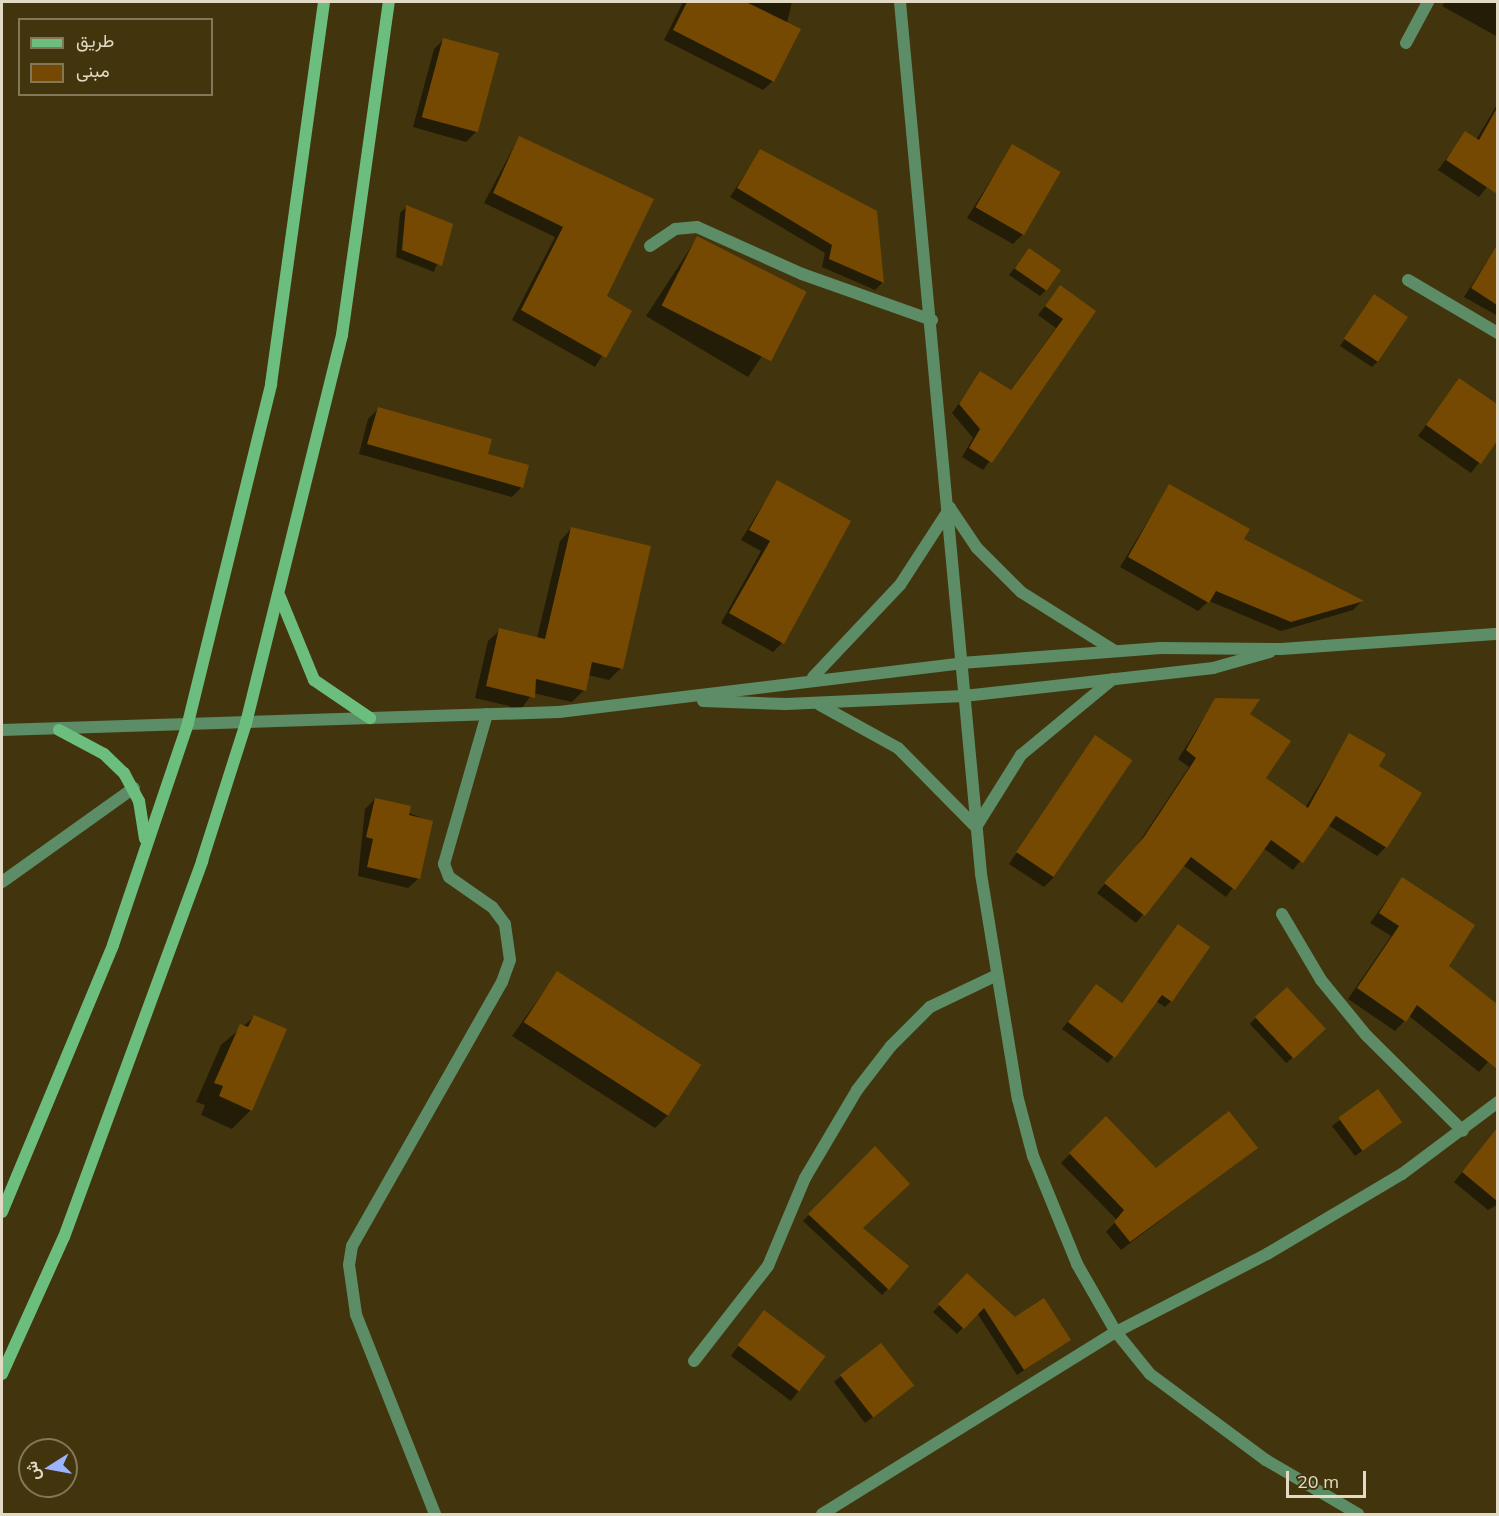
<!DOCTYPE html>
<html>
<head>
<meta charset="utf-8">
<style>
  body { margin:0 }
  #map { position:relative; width:1499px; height:1516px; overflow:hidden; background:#42350d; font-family:Mulish,Vazirmatn,sans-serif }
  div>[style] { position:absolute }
  .shadow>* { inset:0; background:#0007; transform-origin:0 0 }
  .building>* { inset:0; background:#754902; transform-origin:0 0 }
  .minor>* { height:12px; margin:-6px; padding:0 6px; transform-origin:6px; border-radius:6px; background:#5c8d66 }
  .tertiary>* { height:12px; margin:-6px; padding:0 6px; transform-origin:6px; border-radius:6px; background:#5c8d66 }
  .secondary>* { height:12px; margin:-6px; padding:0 6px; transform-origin:6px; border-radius:6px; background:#6cbe7f }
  span { translate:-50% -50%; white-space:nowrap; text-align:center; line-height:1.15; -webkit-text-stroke:4.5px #42350d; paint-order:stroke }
  .frame { position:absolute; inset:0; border:3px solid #e2dac5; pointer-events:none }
  .legend { position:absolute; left:18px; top:18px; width:195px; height:78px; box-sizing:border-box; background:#42350d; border:2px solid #827757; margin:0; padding:8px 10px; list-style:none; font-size:18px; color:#e2dac5 }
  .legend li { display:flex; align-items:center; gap:12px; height:30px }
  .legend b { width:30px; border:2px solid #827757 }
  .north { position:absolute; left:18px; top:1438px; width:60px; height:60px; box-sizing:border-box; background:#42350d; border:2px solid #827757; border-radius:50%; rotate:259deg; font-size:16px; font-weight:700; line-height:24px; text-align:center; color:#e2dac5 }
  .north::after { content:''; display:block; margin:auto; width:21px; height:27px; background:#9cb4fd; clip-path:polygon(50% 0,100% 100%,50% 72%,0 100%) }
  .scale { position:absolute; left:1286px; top:1471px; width:80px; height:27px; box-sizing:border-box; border:3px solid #e2dac5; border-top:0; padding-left:8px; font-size:18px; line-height:21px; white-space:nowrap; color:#e2dac5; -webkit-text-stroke:4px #42350d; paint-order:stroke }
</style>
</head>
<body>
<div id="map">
  <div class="shadow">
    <i style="clip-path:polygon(683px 2px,792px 2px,773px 81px,763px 90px,664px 40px)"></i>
    <i style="clip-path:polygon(1445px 2px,1498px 2px,1498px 37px,1442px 6px)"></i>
    <i style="clip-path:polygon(444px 39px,476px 132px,466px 142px,413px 127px,434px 49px)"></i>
    <i style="clip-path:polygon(1498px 103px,1498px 173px,1479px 197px,1438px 170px,1465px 133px,1476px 140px)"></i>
    <i style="clip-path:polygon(519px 137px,605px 297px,630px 311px,595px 367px,512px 320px,555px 237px,484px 203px)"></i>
    <i style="clip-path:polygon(1012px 146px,1023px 234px,1013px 244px,967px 218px)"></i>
    <i style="clip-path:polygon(760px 151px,875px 212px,882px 283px,875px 290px,822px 267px,825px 253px,730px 197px)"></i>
    <i style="clip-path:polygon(406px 207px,451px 225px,434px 272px,396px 257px,400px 213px)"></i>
    <i style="clip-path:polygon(697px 238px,804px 293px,748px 377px,646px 316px)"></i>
    <i style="clip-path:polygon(1498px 244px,1498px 316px,1464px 297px)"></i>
    <i style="clip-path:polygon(1023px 257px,1046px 290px,1040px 296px,1009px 275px)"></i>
    <i style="clip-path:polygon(1060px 287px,1094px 312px,983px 470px,962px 457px,973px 438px,952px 413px,981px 372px,1010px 391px,1056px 328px,1038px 315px)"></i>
    <i style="clip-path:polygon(1374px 296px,1378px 361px,1372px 367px,1340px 346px)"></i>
    <i style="clip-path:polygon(1459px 380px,1498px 406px,1498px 438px,1471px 473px,1418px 436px)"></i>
    <i style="clip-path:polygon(378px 409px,486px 455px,522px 487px,512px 497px,359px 454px,368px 419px)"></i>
    <i style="clip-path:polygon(777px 482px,782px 643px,773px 652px,721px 623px,761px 551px,741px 540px)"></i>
    <i style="clip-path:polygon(1169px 486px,1242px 540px,1362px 601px,1353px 610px,1281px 631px,1209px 601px,1198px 611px,1120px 567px)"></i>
    <i style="clip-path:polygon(571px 529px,621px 668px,609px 680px,588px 675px,584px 690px,572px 702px,533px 693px,521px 709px,475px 698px,488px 641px,500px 630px,537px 638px,560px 541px)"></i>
    <i style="clip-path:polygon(1216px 699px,1248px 714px,1264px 778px,1305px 808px,1350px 735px,1377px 766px,1386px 847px,1377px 856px,1328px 825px,1293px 870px,1263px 848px,1226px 897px,1183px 865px,1136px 923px,1097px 893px,1136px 847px,1189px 767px,1178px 759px)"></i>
    <i style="clip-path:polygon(1095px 737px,1054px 877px,1044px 887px,1009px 864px)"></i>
    <i style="clip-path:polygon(375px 799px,431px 822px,418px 879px,408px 888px,358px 876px,365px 809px)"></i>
    <i style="clip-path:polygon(1402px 879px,1447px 966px,1498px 1006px,1498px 1051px,1479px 1072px,1409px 1016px,1395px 1031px,1348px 999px,1391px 936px,1370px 923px)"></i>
    <i style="clip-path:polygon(1178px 926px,1171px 1001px,1165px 1007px,1156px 1001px,1108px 1063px,1062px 1029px,1096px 986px,1121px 1004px)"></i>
    <i style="clip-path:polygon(557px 973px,668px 1115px,655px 1128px,512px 1036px)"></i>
    <i style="left:1287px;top:989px;width:54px;height:51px;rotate:47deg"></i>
    <i style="clip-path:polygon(254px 1017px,251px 1110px,232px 1129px,201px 1115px,205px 1105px,196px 1102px,221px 1045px)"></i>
    <i style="clip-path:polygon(1378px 1091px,1394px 1128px,1355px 1156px,1332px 1126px)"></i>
    <i style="clip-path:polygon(1106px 1118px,1156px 1170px,1256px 1148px,1121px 1250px,1106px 1232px,1117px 1220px,1061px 1163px)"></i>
    <i style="clip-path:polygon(1495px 1133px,1498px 1204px,1488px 1210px,1454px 1182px)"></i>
    <i style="clip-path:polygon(875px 1148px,861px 1229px,888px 1289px,882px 1295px,803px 1221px)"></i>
    <i style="clip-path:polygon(967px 1275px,1015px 1318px,1069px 1340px,1017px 1375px,977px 1313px,957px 1334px,933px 1312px)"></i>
    <i style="left:764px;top:1312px;width:75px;height:55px;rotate:37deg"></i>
    <i style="clip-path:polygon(841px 1376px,905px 1392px,865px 1423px,834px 1382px)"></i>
  </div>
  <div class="building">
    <i style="clip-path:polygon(687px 2px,746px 2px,801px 29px,774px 82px,673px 30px)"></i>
    <i style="left:443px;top:38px;width:58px;height:82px;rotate:15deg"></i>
    <i style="clip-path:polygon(1497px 108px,1497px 194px,1446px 160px,1465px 131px,1479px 140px)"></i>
    <i style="clip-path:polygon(519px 136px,654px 199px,607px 296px,632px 311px,606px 358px,521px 310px,563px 227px,493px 193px)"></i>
    <i style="left:1012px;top:144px;width:56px;height:73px;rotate:30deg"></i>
    <i style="clip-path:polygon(760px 149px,877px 211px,884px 283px,829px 259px,832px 245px,737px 188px)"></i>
    <i style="clip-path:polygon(406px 205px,453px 224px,442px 266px,402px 250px)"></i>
    <i style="left:697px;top:236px;width:123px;height:78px;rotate:27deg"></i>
    <i style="clip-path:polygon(1497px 245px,1497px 305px,1471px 288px)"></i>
    <i style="left:1029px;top:248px;width:39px;height:25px;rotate:35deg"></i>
    <i style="clip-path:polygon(1060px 285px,1096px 311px,992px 463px,969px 448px,980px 429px,959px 404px,980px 371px,1011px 390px,1063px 319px,1045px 306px)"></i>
    <i style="left:1374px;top:294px;width:41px;height:54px;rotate:34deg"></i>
    <i style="clip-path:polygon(1459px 378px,1497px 404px,1497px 441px,1481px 464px,1426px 425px)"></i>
    <i style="clip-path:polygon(378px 407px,492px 439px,488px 454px,529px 465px,523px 488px,367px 444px)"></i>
    <i style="clip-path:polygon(777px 480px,851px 521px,784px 644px,729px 613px,770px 541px,749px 530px)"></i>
    <i style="clip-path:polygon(1169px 484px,1250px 529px,1244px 539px,1364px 601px,1291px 622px,1216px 591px,1209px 603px,1128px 557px)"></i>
    <i style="clip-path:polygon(571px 527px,651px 546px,623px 669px,592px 662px,586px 691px,536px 679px,535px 698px,486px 686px,499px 628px,545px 639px)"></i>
    <i style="clip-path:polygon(1215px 698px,1260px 699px,1250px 714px,1291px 741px,1266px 778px,1308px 808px,1349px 733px,1386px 754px,1379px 766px,1422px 793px,1387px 848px,1336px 816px,1303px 863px,1271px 840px,1235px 890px,1191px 857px,1145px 916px,1104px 883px,1144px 837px,1196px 758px,1186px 750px)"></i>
    <i style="left:1095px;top:735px;width:45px;height:141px;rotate:34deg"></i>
    <i style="clip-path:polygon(375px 798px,411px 806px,409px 815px,433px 821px,420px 879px,367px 867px,373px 839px,366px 837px)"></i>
    <i style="clip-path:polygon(1402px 877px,1475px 925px,1449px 966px,1497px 1004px,1497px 1069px,1417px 1005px,1406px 1022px,1357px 988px,1399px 926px,1379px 913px)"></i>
    <i style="clip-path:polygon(1178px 924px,1210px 947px,1172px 1002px,1162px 995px,1115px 1058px,1068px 1022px,1096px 984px,1122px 1003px)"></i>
    <i style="left:557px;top:971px;width:172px;height:61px;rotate:33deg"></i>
    <i style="left:1287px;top:987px;width:57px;height:44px;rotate:47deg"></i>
    <i style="clip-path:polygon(254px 1015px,287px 1029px,252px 1111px,219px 1096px,223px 1086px,214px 1083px,240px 1024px,248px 1027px)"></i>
    <i style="left:1378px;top:1089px;width:41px;height:49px;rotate:54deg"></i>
    <i style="clip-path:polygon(1229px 1111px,1258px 1148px,1130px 1242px,1114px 1222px,1124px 1210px,1069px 1153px,1106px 1116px,1156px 1168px)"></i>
    <i style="clip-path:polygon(1497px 1128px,1497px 1201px,1462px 1172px)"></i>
    <i style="clip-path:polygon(875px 1146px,910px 1184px,863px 1228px,909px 1266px,889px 1290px,808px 1214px)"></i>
    <i style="clip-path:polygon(967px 1273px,1015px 1317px,1044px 1298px,1071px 1340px,1024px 1370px,984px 1308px,964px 1329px,938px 1304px)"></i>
    <i style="left:764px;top:1310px;width:77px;height:44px;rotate:37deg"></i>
    <i style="left:881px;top:1343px;width:54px;height:52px;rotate:52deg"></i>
  </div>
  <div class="minor">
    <i style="left:900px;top:2px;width:876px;rotate:84.69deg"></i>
    <i style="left:981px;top:874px;width:228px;rotate:80.7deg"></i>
    <i style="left:1018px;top:1099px;width:59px;rotate:75.3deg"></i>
    <i style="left:1033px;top:1156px;width:117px;rotate:67.8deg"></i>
    <i style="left:1077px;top:1264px;width:78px;rotate:60.2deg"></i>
    <i style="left:1116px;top:1332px;width:54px;rotate:51deg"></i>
    <i style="left:1150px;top:1374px;width:144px;rotate:36.6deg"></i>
    <i style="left:1266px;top:1460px;width:107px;rotate:30.4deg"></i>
    <i style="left:1406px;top:43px;width:47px;rotate:-61.8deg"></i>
    <i style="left:650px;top:246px;width:30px;rotate:-34deg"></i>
    <i style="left:675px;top:229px;width:22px;rotate:-5deg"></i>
    <i style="left:697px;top:227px;width:115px;rotate:24.1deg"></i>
    <i style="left:802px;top:274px;width:138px;rotate:19.5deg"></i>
    <i style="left:1408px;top:280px;width:104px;rotate:30.5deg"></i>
    <i style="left:2px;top:882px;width:162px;rotate:-35.5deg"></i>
    <i style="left:1282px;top:914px;width:77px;rotate:59.4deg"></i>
    <i style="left:1321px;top:980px;width:71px;rotate:50.7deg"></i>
    <i style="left:1366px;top:1035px;width:136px;rotate:44.7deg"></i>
    <i style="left:694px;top:1361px;width:120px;rotate:-52.1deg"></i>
    <i style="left:768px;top:1266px;width:95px;rotate:-67.2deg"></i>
    <i style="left:805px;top:1178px;width:102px;rotate:-59.4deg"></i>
    <i style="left:857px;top:1090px;width:56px;rotate:-52.3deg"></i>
    <i style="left:891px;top:1046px;width:55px;rotate:-45deg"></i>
    <i style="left:930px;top:1007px;width:74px;rotate:-25.5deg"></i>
    <i style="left:435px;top:1514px;width:215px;rotate:-111.6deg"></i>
    <i style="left:356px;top:1314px;width:49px;rotate:-98.1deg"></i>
    <i style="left:349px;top:1265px;width:19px;rotate:-81deg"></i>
    <i style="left:352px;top:1246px;width:304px;rotate:-60.4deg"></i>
    <i style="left:502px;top:982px;width:23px;rotate:-70deg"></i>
    <i style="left:510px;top:960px;width:36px;rotate:-98deg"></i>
    <i style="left:505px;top:924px;width:21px;rotate:-127deg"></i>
    <i style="left:492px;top:907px;width:52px;rotate:-145.1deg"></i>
    <i style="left:449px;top:877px;width:14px;rotate:-111deg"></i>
    <i style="left:444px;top:864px;width:156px;rotate:-74deg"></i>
    <i style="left:822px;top:1514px;width:346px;rotate:-31.8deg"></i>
    <i style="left:1116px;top:1332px;width:170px;rotate:-27.3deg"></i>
    <i style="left:1267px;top:1254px;width:157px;rotate:-30.7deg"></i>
    <i style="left:1402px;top:1174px;width:120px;rotate:-36.9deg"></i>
  </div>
  <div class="tertiary">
    <i style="left:813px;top:677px;width:127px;rotate:-46.6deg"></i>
    <i style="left:900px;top:585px;width:92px;rotate:-57deg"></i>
    <i style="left:950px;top:508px;width:48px;rotate:56deg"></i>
    <i style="left:977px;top:548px;width:62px;rotate:45deg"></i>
    <i style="left:1021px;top:592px;width:111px;rotate:32.1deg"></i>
    <i style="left:703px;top:701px;width:83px;rotate:2.1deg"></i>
    <i style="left:786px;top:704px;width:178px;rotate:-2.6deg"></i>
    <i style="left:964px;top:696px;width:251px;rotate:-6.4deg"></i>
    <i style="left:1213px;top:668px;width:59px;rotate:-15.7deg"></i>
    <i style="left:820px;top:705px;width:89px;rotate:28.9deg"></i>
    <i style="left:898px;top:748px;width:111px;rotate:45.4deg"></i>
    <i style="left:976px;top:827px;width:85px;rotate:-58deg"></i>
    <i style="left:1021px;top:755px;width:119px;rotate:-39.6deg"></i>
    <i style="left:2px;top:730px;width:557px;rotate:-1.85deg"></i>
    <i style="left:559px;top:712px;width:405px;rotate:-6.9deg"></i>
    <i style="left:961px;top:663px;width:200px;rotate:-4.3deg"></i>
    <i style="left:1160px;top:648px;width:121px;rotate:0.5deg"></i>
    <i style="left:1281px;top:649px;width:218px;rotate:-4deg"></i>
  </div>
  <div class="secondary">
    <i style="left:280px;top:597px;width:90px;rotate:67.7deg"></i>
    <i style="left:314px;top:680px;width:68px;rotate:34.2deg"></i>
    <i style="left:59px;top:730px;width:51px;rotate:28.1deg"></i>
    <i style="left:104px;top:754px;width:28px;rotate:44deg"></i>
    <i style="left:124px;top:773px;width:32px;rotate:62deg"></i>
    <i style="left:139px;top:801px;width:38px;rotate:81deg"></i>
    <i style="left:2px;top:1212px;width:289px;rotate:-67.4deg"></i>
    <i style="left:113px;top:945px;width:234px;rotate:-71.3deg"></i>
    <i style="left:188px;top:723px;width:349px;rotate:-76.2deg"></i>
    <i style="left:271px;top:384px;width:386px;rotate:-82.1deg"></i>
    <i style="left:2px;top:1374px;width:150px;rotate:-65.7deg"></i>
    <i style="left:64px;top:1237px;width:401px;rotate:-69.8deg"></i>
    <i style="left:202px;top:861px;width:145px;rotate:-72.3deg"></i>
    <i style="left:246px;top:723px;width:400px;rotate:-76.1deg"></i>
    <i style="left:342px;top:335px;width:336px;rotate:-82deg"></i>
  </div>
  <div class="frame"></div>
  <ul class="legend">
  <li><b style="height:8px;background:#6cbe7f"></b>طريق</li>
  <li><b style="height:16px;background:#754902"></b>مبنى</li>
  </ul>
  <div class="north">ش</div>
  <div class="scale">20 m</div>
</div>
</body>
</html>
